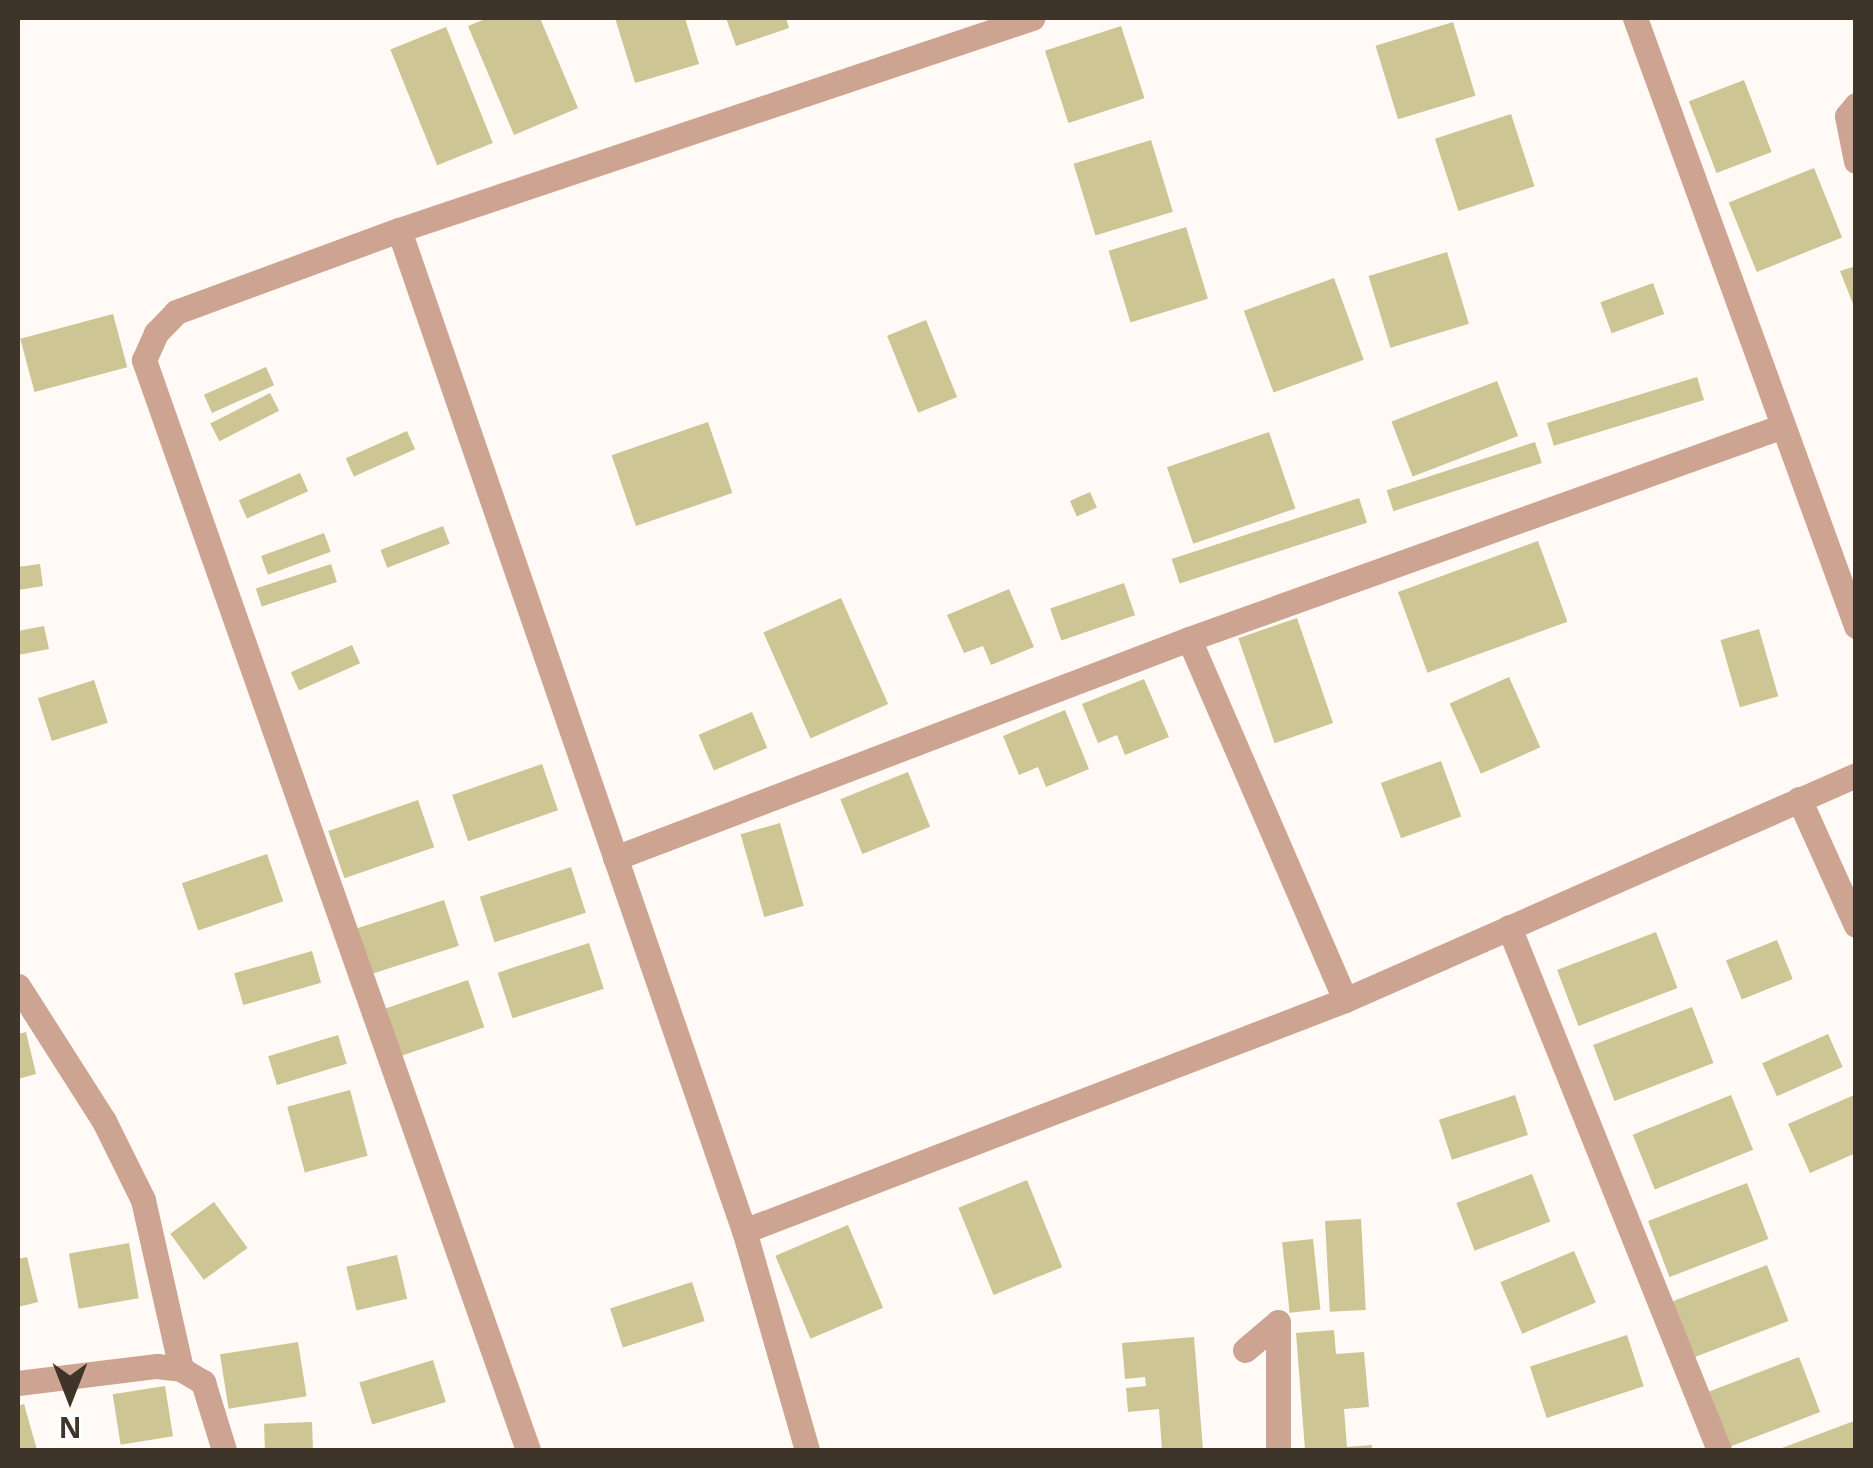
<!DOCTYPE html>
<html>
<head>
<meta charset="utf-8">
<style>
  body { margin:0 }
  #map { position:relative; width:1873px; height:1468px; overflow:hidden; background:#fffaf5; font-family:"Noto Sans",sans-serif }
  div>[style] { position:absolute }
  .building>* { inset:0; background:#cec594; transform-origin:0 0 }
  .minor>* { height:25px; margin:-12.5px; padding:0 12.5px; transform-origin:12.5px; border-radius:12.5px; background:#cda391 }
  span { translate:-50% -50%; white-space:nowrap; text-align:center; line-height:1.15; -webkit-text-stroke:8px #fff; paint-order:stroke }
  .frame { position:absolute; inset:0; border:20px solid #3e3429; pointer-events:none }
  .north { position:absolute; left:20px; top:1348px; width:100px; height:100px; -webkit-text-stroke:8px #fff; paint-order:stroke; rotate:180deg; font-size:28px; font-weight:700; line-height:40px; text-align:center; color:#3e3429 }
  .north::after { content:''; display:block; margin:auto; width:35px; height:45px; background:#3e3429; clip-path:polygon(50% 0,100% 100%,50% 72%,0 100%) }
</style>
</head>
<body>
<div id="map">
  <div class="building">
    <i style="clip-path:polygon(488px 18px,540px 18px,578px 108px,514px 135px,468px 26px)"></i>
    <i style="clip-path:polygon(615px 18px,685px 18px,699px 64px,635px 83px)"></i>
    <i style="clip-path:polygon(726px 18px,786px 18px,789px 28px,736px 46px)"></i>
    <i style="left:1453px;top:22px;width:77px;height:81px;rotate:73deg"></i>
    <i style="left:1121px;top:26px;width:76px;height:80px;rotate:72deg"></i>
    <i style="left:446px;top:27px;width:125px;height:60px;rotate:68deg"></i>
    <i style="left:1744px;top:80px;width:77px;height:59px;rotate:69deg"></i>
    <i style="left:1511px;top:114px;width:76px;height:80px;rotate:72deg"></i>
    <i style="left:1151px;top:140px;width:75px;height:81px;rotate:73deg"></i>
    <i style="left:1814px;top:168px;width:75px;height:92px;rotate:68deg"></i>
    <i style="left:1186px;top:227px;width:75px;height:81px;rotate:73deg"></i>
    <i style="left:1447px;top:252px;width:75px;height:82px;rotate:73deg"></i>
    <i style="clip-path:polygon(1856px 266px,1856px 309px,1855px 309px,1840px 271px)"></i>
    <i style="left:1334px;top:278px;width:87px;height:96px;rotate:70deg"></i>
    <i style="left:1653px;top:283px;width:33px;height:56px;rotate:70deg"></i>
    <i style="left:113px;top:314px;width:55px;height:96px;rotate:75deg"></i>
    <i style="left:926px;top:320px;width:83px;height:42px;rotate:68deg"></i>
    <i style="left:266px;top:367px;width:20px;height:68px;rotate:66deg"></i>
    <i style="left:1697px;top:377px;width:24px;height:157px;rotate:73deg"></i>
    <i style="left:1497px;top:381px;width:59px;height:113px;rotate:69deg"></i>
    <i style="left:270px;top:393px;width:20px;height:67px;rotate:63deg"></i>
    <i style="left:708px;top:422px;width:75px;height:102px;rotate:71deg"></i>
    <i style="left:407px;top:431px;width:20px;height:67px;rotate:66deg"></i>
    <i style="left:1269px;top:432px;width:81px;height:108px;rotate:71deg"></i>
    <i style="left:1535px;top:442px;width:22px;height:156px;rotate:72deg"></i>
    <i style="left:300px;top:473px;width:20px;height:67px;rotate:66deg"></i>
    <i style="left:1090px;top:492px;width:17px;height:22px;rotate:66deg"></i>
    <i style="left:1359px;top:498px;width:26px;height:197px;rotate:72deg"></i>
    <i style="left:443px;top:526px;width:19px;height:67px;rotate:69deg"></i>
    <i style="left:324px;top:533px;width:20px;height:67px;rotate:70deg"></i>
    <i style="left:1538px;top:541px;width:86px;height:149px;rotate:70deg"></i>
    <i style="clip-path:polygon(40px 564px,43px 586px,18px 590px,18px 567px)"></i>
    <i style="left:331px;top:564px;width:19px;height:79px;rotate:72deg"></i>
    <i style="left:1124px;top:583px;width:34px;height:78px;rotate:71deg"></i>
    <i style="clip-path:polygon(1009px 589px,1034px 647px,991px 665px,983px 646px,964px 653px,947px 615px)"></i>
    <i style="left:841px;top:598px;width:116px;height:85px;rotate:66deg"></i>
    <i style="left:1297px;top:618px;width:111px;height:62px;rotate:71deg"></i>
    <i style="clip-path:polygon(44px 626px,49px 649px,18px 655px,18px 631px)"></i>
    <i style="left:1759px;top:629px;width:70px;height:40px;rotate:74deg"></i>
    <i style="left:352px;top:645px;width:20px;height:67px;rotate:66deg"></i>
    <i style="left:1509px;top:677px;width:77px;height:65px;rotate:66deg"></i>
    <i style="clip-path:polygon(1144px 679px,1169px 737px,1125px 755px,1117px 735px,1098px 743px,1082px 704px)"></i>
    <i style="left:94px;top:680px;width:45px;height:59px;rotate:72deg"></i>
    <i style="clip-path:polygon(1065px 710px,1089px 769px,1046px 787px,1038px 767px,1019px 775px,1003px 736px)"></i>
    <i style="left:752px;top:712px;width:39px;height:58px;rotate:67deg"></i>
    <i style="left:1441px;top:761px;width:59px;height:64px;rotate:70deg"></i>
    <i style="left:542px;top:764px;width:49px;height:95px;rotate:71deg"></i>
    <i style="left:908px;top:772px;width:59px;height:73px;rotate:68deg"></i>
    <i style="left:418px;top:800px;width:50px;height:95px;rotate:71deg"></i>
    <i style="left:780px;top:823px;width:86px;height:41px;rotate:74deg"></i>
    <i style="left:267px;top:854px;width:50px;height:90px;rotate:71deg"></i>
    <i style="left:571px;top:867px;width:48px;height:96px;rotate:72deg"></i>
    <i style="left:444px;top:900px;width:48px;height:96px;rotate:72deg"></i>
    <i style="left:1656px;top:932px;width:60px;height:106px;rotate:69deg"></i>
    <i style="left:1777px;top:940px;width:42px;height:55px;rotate:68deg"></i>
    <i style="left:589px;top:943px;width:48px;height:96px;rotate:72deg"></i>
    <i style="left:312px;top:951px;width:33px;height:81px;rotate:74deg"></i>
    <i style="left:468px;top:980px;width:50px;height:95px;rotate:71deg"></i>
    <i style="left:1692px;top:1007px;width:60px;height:106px;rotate:69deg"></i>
    <i style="clip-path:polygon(26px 1032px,36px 1074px,18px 1079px,18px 1034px)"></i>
    <i style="left:1828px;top:1034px;width:36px;height:72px;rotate:66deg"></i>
    <i style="left:338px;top:1035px;width:30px;height:73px;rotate:73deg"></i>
    <i style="left:350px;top:1090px;width:68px;height:65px;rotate:75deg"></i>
    <i style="left:1515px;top:1095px;width:42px;height:80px;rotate:72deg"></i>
    <i style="left:1731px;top:1095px;width:59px;height:106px;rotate:68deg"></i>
    <i style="clip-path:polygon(1854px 1095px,1856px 1153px,1810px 1173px,1788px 1124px)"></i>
    <i style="left:1532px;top:1174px;width:51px;height:81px;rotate:69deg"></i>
    <i style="left:1027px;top:1180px;width:94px;height:74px;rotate:68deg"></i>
    <i style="left:1747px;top:1183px;width:60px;height:106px;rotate:69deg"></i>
    <i style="left:214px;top:1202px;width:57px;height:54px;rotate:54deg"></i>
    <i style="left:1361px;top:1219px;width:91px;height:36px;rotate:87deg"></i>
    <i style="left:848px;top:1225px;width:90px;height:79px;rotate:67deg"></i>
    <i style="left:1313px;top:1239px;width:71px;height:31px;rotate:84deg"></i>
    <i style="left:129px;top:1243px;width:56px;height:61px;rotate:80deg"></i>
    <i style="left:1574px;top:1251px;width:56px;height:80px;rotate:67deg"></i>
    <i style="left:397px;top:1255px;width:45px;height:52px;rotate:77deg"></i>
    <i style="clip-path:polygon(27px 1257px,38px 1302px,18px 1307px,18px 1259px)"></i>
    <i style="left:1767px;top:1265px;width:60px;height:105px;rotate:69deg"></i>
    <i style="left:692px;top:1282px;width:41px;height:86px;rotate:72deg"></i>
    <i style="clip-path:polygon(1334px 1330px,1336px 1354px,1364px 1352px,1369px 1407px,1344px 1409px,1347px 1447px,1372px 1445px,1372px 1450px,1305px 1450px,1296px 1333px)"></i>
    <i style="left:1627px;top:1335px;width:54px;height:102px;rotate:72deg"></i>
    <i style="clip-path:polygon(1194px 1337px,1203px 1450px,1162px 1450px,1159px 1409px,1128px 1412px,1126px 1388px,1146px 1386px,1145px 1377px,1125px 1379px,1122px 1343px)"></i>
    <i style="left:298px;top:1342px;width:55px;height:79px;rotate:81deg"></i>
    <i style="left:1799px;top:1357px;width:59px;height:106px;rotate:69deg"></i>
    <i style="left:433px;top:1360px;width:44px;height:77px;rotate:73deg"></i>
    <i style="left:165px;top:1386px;width:51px;height:53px;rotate:81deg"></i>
    <i style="clip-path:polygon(24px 1404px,37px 1450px,18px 1450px,18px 1406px)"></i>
    <i style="clip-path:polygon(1854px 1421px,1856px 1450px,1777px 1450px)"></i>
    <i style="left:312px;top:1422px;width:28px;height:48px;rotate:88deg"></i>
  </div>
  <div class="minor">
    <i style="left:1635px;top:18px;width:647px;rotate:70.02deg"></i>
    <i style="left:1856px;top:105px;width:14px;rotate:129deg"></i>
    <i style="left:1847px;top:116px;width:46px;rotate:78.7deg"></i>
    <i style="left:399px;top:230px;width:1059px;rotate:70.98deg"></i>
    <i style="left:1189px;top:639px;width:393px;rotate:66.6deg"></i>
    <i style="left:1799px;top:799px;width:138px;rotate:65.7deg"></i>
    <i style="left:615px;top:858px;width:614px;rotate:-20.88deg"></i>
    <i style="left:1189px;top:639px;width:631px;rotate:-19.73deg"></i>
    <i style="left:1509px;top:927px;width:564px;rotate:68.12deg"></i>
    <i style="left:18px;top:986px;width:160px;rotate:57.5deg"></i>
    <i style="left:104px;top:1121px;width:88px;rotate:63.7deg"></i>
    <i style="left:143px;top:1200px;width:173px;rotate:77.3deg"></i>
    <i style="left:1245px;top:1350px;width:43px;rotate:-40.3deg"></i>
    <i style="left:1278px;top:1322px;width:128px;rotate:90deg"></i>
    <i style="left:18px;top:1383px;width:140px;rotate:-7deg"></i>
    <i style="left:157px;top:1366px;width:24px;rotate:7deg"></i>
    <i style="left:181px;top:1369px;width:26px;rotate:31deg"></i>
    <i style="left:203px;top:1382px;width:71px;rotate:72.8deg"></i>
    <i style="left:528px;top:1450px;width:1156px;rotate:-109.41deg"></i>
    <i style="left:144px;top:360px;width:30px;rotate:-66deg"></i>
    <i style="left:156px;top:333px;width:29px;rotate:-46deg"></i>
    <i style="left:176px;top:312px;width:238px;rotate:-20.2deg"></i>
    <i style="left:399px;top:230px;width:668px;rotate:-18.52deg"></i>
    <i style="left:807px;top:1450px;width:228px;rotate:-106deg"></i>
    <i style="left:744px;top:1231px;width:644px;rotate:-21.02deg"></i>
    <i style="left:1345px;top:1000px;width:558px;rotate:-23.76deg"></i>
  </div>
  <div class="frame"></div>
  <div class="north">N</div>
</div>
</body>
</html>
